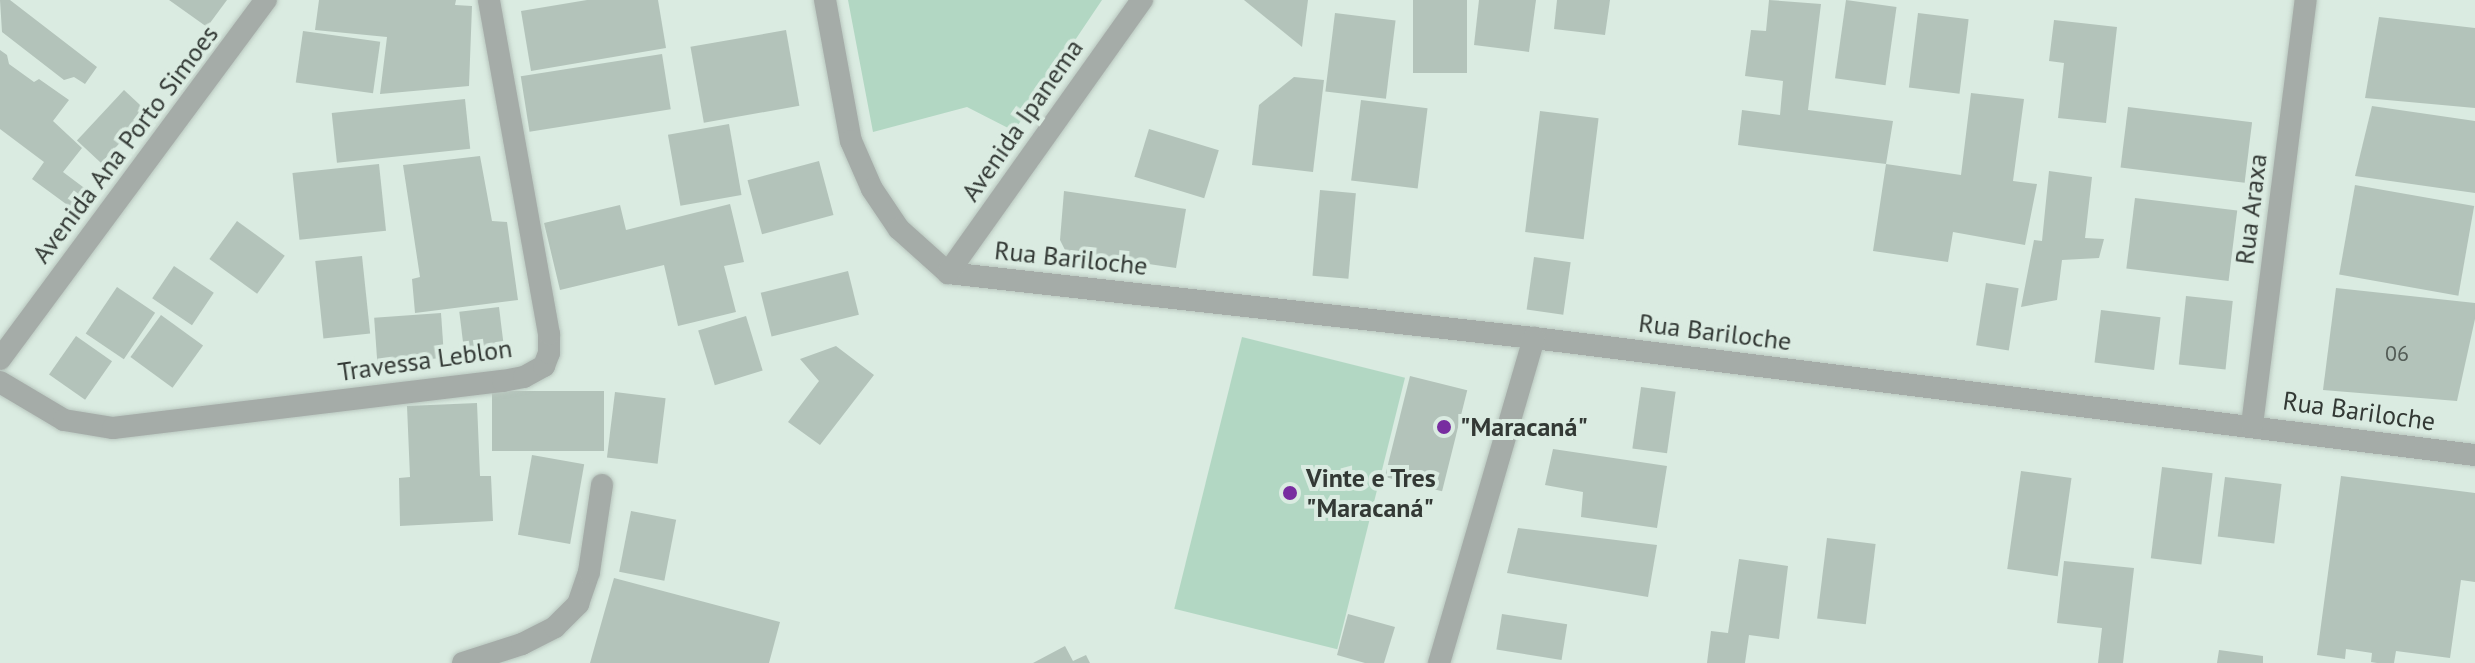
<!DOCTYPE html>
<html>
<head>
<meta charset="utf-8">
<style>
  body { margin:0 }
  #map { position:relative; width:2475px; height:663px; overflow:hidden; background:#daebe1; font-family:"PT Sans",sans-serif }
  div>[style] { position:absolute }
  .green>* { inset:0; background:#b2d7c3; transform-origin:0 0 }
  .building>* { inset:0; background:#b3c3ba; transform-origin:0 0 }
  .roads { filter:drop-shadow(0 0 2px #b9c7bf) drop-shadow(0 0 2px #b9c7bf) }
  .minor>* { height:22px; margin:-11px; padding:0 11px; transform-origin:11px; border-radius:11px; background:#a5aca8 }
  .dots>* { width:22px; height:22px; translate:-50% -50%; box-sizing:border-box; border:4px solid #daebe1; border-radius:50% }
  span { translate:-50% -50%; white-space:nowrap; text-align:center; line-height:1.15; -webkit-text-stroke:8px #daebe1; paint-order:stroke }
  .number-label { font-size:22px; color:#535c56 }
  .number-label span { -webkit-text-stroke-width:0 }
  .street-label { font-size:26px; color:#333935 }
  .poi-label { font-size:26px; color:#333935; font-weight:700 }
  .left { translate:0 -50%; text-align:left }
</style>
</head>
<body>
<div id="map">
  <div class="green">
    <i style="clip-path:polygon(848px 0,1102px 0,1014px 131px,967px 107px,873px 132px)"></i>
    <i style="left:1242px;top:337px;width:168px;height:280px;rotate:14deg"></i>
  </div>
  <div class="building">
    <i style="clip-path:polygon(0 0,10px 0,97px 67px,85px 84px,74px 77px,64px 80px,2px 32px)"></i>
    <i style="clip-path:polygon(169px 0,227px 0,207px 27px)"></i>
    <i style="clip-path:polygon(319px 0,456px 0,455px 5px,472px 6px,469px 86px,380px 94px,387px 37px,315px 30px)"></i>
    <i style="clip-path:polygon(587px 0,658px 0,666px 48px,531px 71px,521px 11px)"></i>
    <i style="clip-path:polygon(1244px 0,1308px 0,1302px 47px)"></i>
    <i style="left:1413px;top:0;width:54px;height:73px"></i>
    <i style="clip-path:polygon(1479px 0,1536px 0,1529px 52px,1474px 45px)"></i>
    <i style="clip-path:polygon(1557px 0,1610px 0,1605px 35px,1554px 29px)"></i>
    <i style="clip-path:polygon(1769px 0,1821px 4px,1808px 110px,1893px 121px,1886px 164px,1961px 175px,1971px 93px,2024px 99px,2013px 181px,2037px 184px,2025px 245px,1953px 232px,1948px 262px,1873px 251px,1886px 164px,1738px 145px,1742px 110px,1780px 115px,1783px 81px,1745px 76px,1751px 30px,1766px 31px)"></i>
    <i style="left:1846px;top:0;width:51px;height:79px;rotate:8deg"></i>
    <i style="left:1335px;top:13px;width:61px;height:79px;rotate:7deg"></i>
    <i style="left:1918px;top:13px;width:51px;height:75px;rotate:7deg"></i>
    <i style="clip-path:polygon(2379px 17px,2475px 28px,2475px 108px,2365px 98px)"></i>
    <i style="clip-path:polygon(2054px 20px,2117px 27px,2106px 123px,2058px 118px,2064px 63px,2049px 61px)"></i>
    <i style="left:786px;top:30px;width:77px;height:97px;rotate:80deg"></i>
    <i style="left:303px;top:31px;width:78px;height:52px;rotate:8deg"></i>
    <i style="clip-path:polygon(0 50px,7px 55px,9px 64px,34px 82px,39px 79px,69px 100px,53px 121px,82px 148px,63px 172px,95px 196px,81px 215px,32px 179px,44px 162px,0 129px)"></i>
    <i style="left:662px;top:54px;width:56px;height:143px;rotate:81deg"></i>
    <i style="clip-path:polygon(1294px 77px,1324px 80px,1313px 172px,1252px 165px,1259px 105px)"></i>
    <i style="left:124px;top:90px;width:33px;height:69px;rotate:43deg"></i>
    <i style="left:465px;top:99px;width:50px;height:134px;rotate:84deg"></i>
    <i style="left:1361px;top:100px;width:67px;height:81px;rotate:7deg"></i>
    <i style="clip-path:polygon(2372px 106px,2475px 121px,2475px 193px,2355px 176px)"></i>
    <i style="left:2128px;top:107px;width:125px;height:61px;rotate:7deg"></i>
    <i style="left:1540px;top:111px;width:59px;height:122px;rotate:7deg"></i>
    <i style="left:729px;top:124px;width:72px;height:62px;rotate:80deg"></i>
    <i style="left:1149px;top:129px;width:73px;height:50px;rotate:17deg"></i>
    <i style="clip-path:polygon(480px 156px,492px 221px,507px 222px,518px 300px,415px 313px,412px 279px,420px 277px,403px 165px)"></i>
    <i style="left:819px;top:161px;width:56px;height:74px;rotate:75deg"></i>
    <i style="left:379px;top:164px;width:67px;height:87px;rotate:84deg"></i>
    <i style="clip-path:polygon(2049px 171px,2092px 177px,2085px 238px,2104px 239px,2099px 258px,2062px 260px,2057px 300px,2021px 307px,2034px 240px,2042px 241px)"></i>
    <i style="left:2355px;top:185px;width:121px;height:91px;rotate:10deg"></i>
    <i style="left:1320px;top:190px;width:36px;height:86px;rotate:5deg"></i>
    <i style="clip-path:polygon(1064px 191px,1186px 209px,1176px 268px,1066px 252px,1060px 240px)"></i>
    <i style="left:2135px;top:198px;width:103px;height:71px;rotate:7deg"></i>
    <i style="clip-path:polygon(730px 204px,744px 262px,724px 266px,736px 312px,678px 326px,664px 265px,560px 290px,544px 223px,620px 205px,626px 230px)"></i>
    <i style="left:237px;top:221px;width:59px;height:47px;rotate:36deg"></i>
    <i style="left:362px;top:256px;width:78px;height:47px;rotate:84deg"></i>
    <i style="left:1534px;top:257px;width:37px;height:53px;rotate:8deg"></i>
    <i style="left:174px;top:266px;width:48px;height:39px;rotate:34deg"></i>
    <i style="left:848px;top:271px;width:45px;height:90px;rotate:76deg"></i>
    <i style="left:1986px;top:283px;width:33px;height:63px;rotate:9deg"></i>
    <i style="left:117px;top:287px;width:46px;height:56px;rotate:34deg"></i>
    <i style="clip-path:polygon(2336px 288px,2475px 303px,2475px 319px,2457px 401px,2323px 390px)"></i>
    <i style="left:2186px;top:296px;width:47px;height:69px;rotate:6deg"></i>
    <i style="left:499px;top:307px;width:39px;height:40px;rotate:83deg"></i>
    <i style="left:2101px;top:310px;width:60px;height:53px;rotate:7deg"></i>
    <i style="left:441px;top:313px;width:45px;height:67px;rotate:86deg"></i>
    <i style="left:161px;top:315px;width:52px;height:52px;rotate:36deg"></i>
    <i style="left:746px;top:316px;width:57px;height:50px;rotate:73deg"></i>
    <i style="left:76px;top:336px;width:44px;height:47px;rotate:35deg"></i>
    <i style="clip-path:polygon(836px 346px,874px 375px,820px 445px,788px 422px,819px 381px,800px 359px)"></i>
    <i style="left:1410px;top:376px;width:59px;height:104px;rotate:14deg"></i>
    <i style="left:1641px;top:387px;width:35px;height:62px;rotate:8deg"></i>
    <i style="left:492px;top:391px;width:112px;height:60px"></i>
    <i style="left:615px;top:392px;width:51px;height:66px;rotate:7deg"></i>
    <i style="clip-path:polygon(477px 403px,480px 476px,491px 476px,493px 521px,400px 526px,399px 478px,410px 477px,407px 406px)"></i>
    <i style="clip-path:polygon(1553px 449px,1667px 466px,1657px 528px,1581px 517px,1583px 492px,1545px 485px)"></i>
    <i style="left:532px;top:455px;width:53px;height:81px;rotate:10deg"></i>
    <i style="left:2162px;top:467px;width:51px;height:92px;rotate:7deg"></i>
    <i style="left:2021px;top:471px;width:51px;height:99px;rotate:8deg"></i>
    <i style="clip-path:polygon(2341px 476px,2475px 493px,2475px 582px,2461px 580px,2450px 658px,2396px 651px,2394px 663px,2377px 663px,2371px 662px,2372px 653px,2346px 649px,2345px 659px,2317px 655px)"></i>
    <i style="left:2225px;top:477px;width:57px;height:60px;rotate:7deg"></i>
    <i style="left:631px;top:511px;width:46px;height:62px;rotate:11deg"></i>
    <i style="clip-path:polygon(1518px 528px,1657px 545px,1648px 597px,1507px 573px)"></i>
    <i style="left:1827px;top:538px;width:49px;height:81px;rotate:7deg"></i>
    <i style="clip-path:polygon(1739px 559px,1788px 566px,1779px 639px,1749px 635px,1745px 663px,1707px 663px,1711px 631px,1728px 633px)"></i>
    <i style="clip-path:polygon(2064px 561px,2134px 568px,2123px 663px,2098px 663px,2102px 628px,2057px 623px)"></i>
    <i style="clip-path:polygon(614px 578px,780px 622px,769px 663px,590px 663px)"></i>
    <i style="clip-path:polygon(1348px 614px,1395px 627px,1384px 663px,1365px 663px,1337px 655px)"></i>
    <i style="left:1502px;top:614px;width:66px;height:36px;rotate:9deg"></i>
    <i style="clip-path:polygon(1065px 646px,1073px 661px,1086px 655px,1090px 663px,1033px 663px)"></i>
    <i style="clip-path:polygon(2219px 650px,2263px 656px,2263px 663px,2217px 663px)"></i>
  </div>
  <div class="roads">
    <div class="minor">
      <i style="left:825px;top:0;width:143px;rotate:79.6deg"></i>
      <i style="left:851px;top:141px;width:52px;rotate:66.4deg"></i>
      <i style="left:872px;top:189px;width:48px;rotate:56deg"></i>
      <i style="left:899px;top:229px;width:66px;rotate:41.9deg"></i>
      <i style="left:948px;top:273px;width:590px;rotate:6.33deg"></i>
      <i style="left:1534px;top:338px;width:948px;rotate:7.09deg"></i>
      <i style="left:948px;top:273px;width:335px;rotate:-54.6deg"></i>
      <i style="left:0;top:359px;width:447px;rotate:-53.5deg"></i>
      <i style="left:0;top:382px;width:74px;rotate:30.7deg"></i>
      <i style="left:64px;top:420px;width:50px;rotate:9.3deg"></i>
      <i style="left:113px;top:428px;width:393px;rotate:-6.9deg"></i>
      <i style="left:503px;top:381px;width:21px;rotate:-11deg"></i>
      <i style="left:524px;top:377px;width:23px;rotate:-29deg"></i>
      <i style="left:544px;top:366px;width:14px;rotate:-69deg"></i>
      <i style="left:549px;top:353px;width:19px;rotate:-90deg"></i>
      <i style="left:549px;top:334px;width:339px;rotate:-100.2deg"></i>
      <i style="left:2252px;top:425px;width:428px;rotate:-82.8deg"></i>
      <i style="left:463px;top:663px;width:62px;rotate:-17.9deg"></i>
      <i style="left:522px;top:644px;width:37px;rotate:-27deg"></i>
      <i style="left:555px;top:627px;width:33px;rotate:-45deg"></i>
      <i style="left:578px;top:604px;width:34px;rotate:-71deg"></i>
      <i style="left:589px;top:572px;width:88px;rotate:-81.5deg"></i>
      <i style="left:1439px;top:663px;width:339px;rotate:-73.7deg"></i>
    </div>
  </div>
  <div class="dots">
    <i style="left:1444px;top:427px;background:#782da0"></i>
    <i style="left:1290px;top:493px;background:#782da0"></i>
  </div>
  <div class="number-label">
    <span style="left:2397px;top:354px">06</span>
  </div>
  <div class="street-label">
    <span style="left:1022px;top:120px;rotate:-55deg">Avenida Ipanema</span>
    <span style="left:125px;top:144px;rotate:-53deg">Avenida Ana Porto Simoes</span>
    <span style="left:2251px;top:209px;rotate:-83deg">Rua Araxa</span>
    <span style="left:1071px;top:258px;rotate:6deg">Rua Bariloche</span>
    <span style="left:1715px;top:332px;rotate:7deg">Rua Bariloche</span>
    <span style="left:425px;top:360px;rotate:-8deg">Travessa Leblon</span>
    <span style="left:2359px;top:411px;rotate:8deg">Rua Bariloche</span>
  </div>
  <div class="poi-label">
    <span class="left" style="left:1460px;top:427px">"Maracaná"</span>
    <span class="left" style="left:1306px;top:493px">Vinte e Tres<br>"Maracaná"</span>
  </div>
</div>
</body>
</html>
